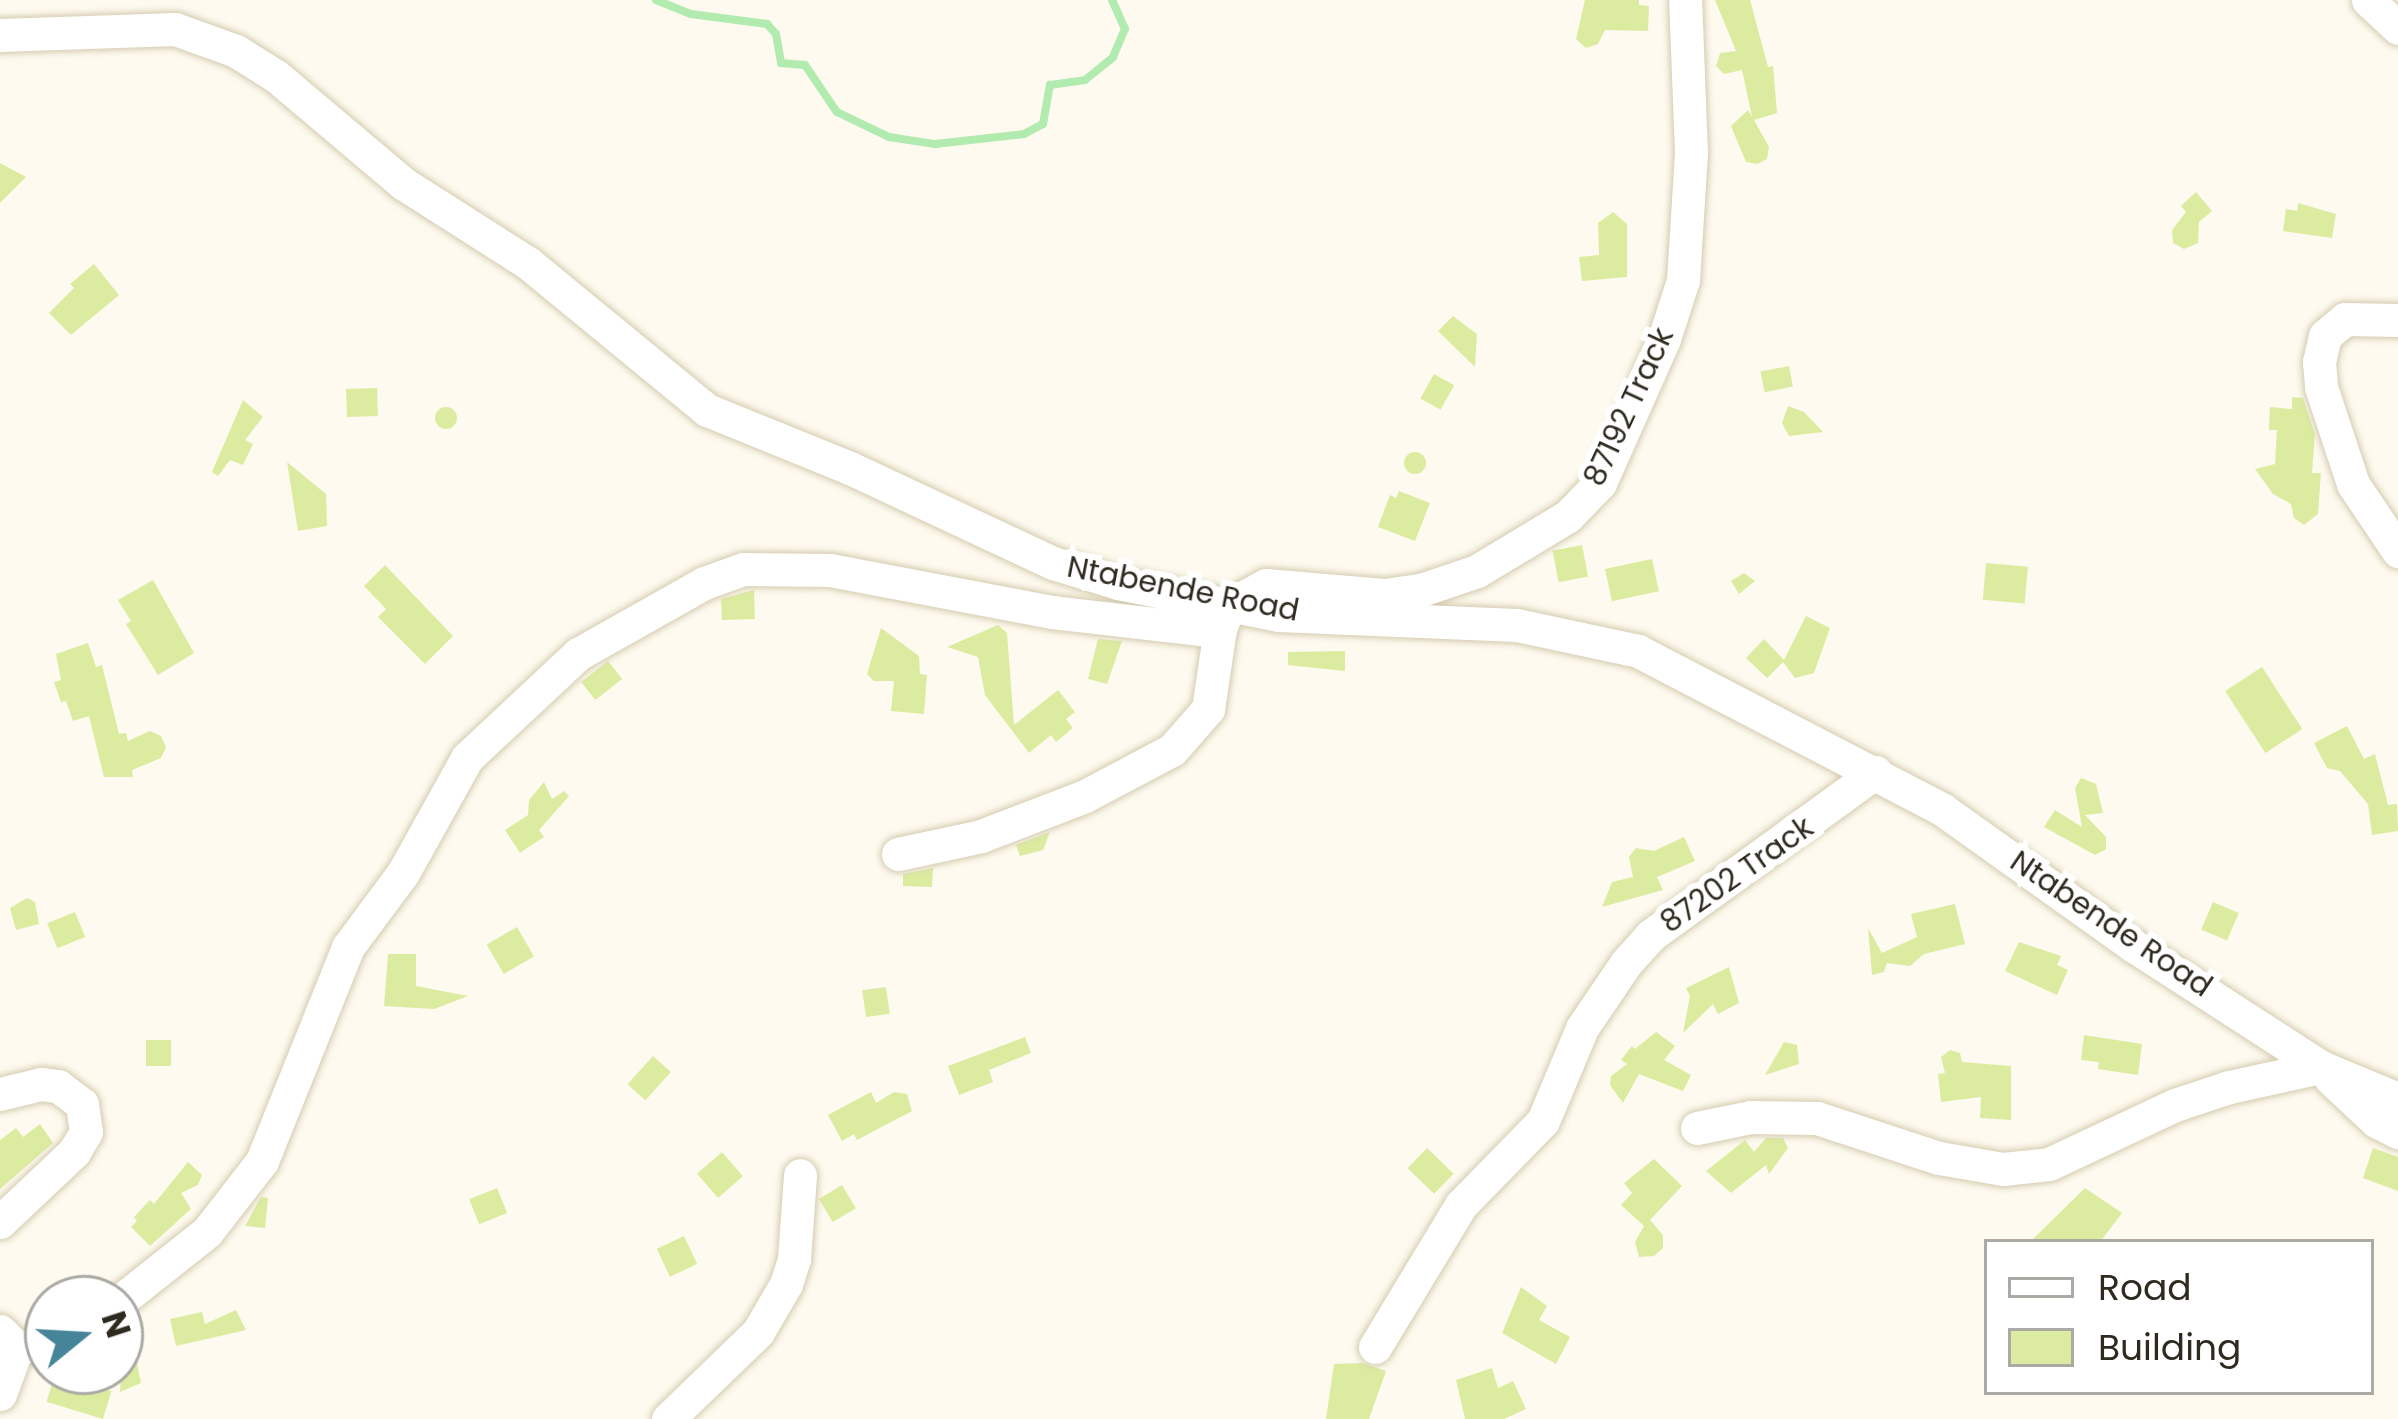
<!DOCTYPE html>
<html>
<head>
<meta charset="utf-8">
<style>
  body { margin:0 }
  #map { position:relative; width:2398px; height:1419px; overflow:hidden; background:#fefaef; font-family:Poppins,sans-serif }
  div>[style] { position:absolute }
  .stream>* { height:8px; margin:-4px; padding:0 4px; transform-origin:4px; border-radius:4px; background:#b1ebb0 }
  .building>* { inset:0; background:#dbeca0; transform-origin:0 0 }
  .round { border-radius:50% }
  .roads { filter:drop-shadow(0 0 3px #d5ccb0) drop-shadow(0 0 3px #d5ccb0) }
  .minor>* { height:33px; margin:-16.5px; padding:0 16.5px; transform-origin:16.5px; border-radius:16.5px; background:#fff }
  span { translate:-50% -50%; white-space:nowrap; text-align:center; line-height:1.15; -webkit-text-stroke:12px #fff; paint-order:stroke }
  .street-label { font-size:30px; color:#2e2a1f }
  .legend { position:absolute; left:1984px; top:1239px; width:390px; height:156px; box-sizing:border-box; background:#fff; border:3px solid #abaaa5; margin:0; padding:15px 21px; list-style:none; font-size:36px; color:#2e2a1f }
  .legend li { display:flex; align-items:center; gap:24px; height:60px }
  .legend b { width:60px; border:3px solid #abaaa5 }
  .north { position:absolute; left:24px; top:1275px; width:120px; height:120px; box-sizing:border-box; background:#fff; border:3px solid #abaaa5; border-radius:50%; rotate:72deg; font-size:33px; font-weight:700; line-height:48px; text-align:center; color:#2e2a1f }
  .north::after { content:''; display:block; margin:auto; width:42px; height:54px; background:#468599; clip-path:polygon(50% 0,100% 100%,50% 72%,0 100%) }
</style>
</head>
<body>
<div id="map">
  <div class="stream">
    <i style="left:656px;top:0;width:38px;rotate:22deg"></i>
    <i style="left:691px;top:14px;width:77px;rotate:7.5deg"></i>
    <i style="left:767px;top:24px;width:13px;rotate:48deg"></i>
    <i style="left:776px;top:34px;width:29px;rotate:80deg"></i>
    <i style="left:781px;top:63px;width:24px;rotate:5deg"></i>
    <i style="left:805px;top:65px;width:57px;rotate:55.8deg"></i>
    <i style="left:837px;top:112px;width:58px;rotate:25.7deg"></i>
    <i style="left:889px;top:137px;width:47px;rotate:8.7deg"></i>
    <i style="left:935px;top:144px;width:90px;rotate:-6.4deg"></i>
    <i style="left:1024px;top:134px;width:21px;rotate:-28deg"></i>
    <i style="left:1043px;top:124px;width:40px;rotate:-80deg"></i>
    <i style="left:1050px;top:85px;width:35px;rotate:-8deg"></i>
    <i style="left:1085px;top:80px;width:36px;rotate:-39deg"></i>
    <i style="left:1113px;top:57px;width:30px;rotate:-67deg"></i>
    <i style="left:1125px;top:29px;width:32px;rotate:-114deg"></i>
  </div>
  <div class="building">
    <i style="clip-path:polygon(1585px 0,1639px 0,1639px 5px,1649px 6px,1648px 31px,1605px 30px,1598px 44px,1586px 48px,1576px 39px)"></i>
    <i style="clip-path:polygon(1715px 0,1750px 0,1768px 67px,1773px 66px,1777px 113px,1754px 120px,1769px 147px,1767px 159px,1757px 164px,1746px 162px,1731px 126px,1748px 110px,1752px 117px,1742px 70px,1724px 74px,1716px 66px,1720px 53px,1736px 51px)"></i>
    <i style="clip-path:polygon(0 163px,26px 177px,0 203px)"></i>
    <i style="clip-path:polygon(2196px 192px,2212px 211px,2199px 222px,2198px 243px,2184px 249px,2173px 243px,2172px 230px,2186px 212px,2181px 206px)"></i>
    <i style="clip-path:polygon(2298px 203px,2336px 214px,2332px 238px,2283px 231px,2286px 209px,2297px 211px)"></i>
    <i style="clip-path:polygon(1613px 212px,1627px 224px,1627px 277px,1582px 281px,1579px 257px,1599px 255px,1598px 223px)"></i>
    <i style="clip-path:polygon(94px 264px,119px 295px,71px 335px,49px 313px,74px 288px,70px 284px)"></i>
    <i style="clip-path:polygon(1453px 316px,1477px 334px,1475px 367px,1438px 331px)"></i>
    <i style="left:1789px;top:366px;width:21px;height:29px;rotate:79deg"></i>
    <i style="left:1434px;top:374px;width:23px;height:28px;rotate:29deg"></i>
    <i style="left:377px;top:388px;width:28px;height:31px;rotate:88deg"></i>
    <i style="clip-path:polygon(2292px 397px,2303px 398px,2315px 435px,2312px 473px,2321px 473px,2318px 514px,2304px 525px,2294px 518px,2291px 504px,2273px 494px,2255px 469px,2275px 464px,2277px 430px,2269px 430px,2270px 407px,2292px 409px)"></i>
    <i style="clip-path:polygon(243px 400px,263px 417px,245px 440px,253px 444px,243px 465px,230px 460px,218px 476px,212px 472px)"></i>
    <i style="clip-path:polygon(1788px 406px,1804px 412px,1823px 432px,1789px 436px,1782px 423px)"></i>
    <i class="round" style="left:435px;top:407px;width:22px;height:22px"></i>
    <i class="round" style="left:1404px;top:452px;width:22px;height:22px"></i>
    <i style="clip-path:polygon(287px 462px,326px 494px,327px 526px,298px 531px)"></i>
    <i style="clip-path:polygon(1399px 491px,1430px 503px,1415px 541px,1378px 527px,1390px 495px,1396px 498px)"></i>
    <i style="left:1582px;top:545px;width:32px;height:30px;rotate:79deg"></i>
    <i style="left:1652px;top:559px;width:33px;height:48px;rotate:78deg"></i>
    <i style="left:1986px;top:563px;width:42px;height:37px;rotate:5deg"></i>
    <i style="clip-path:polygon(385px 565px,453px 636px,425px 664px,378px 617px,386px 609px,364px 586px)"></i>
    <i style="clip-path:polygon(1744px 573px,1755px 581px,1739px 594px,1731px 581px)"></i>
    <i style="clip-path:polygon(153px 580px,194px 653px,158px 675px,126px 624px,131px 621px,118px 600px)"></i>
    <i style="clip-path:polygon(754px 590px,755px 619px,722px 620px,721px 599px)"></i>
    <i style="clip-path:polygon(1806px 616px,1830px 628px,1814px 673px,1795px 678px,1783px 662px,1767px 678px,1746px 658px,1764px 639px,1784px 660px)"></i>
    <i style="clip-path:polygon(998px 625px,1007px 633px,1014px 725px,1058px 690px,1075px 712px,1066px 719px,1073px 728px,1056px 742px,1051px 735px,1029px 753px,985px 695px,978px 657px,947px 647px)"></i>
    <i style="clip-path:polygon(881px 628px,919px 656px,920px 674px,927px 675px,924px 714px,891px 711px,894px 681px,874px 681px,867px 674px)"></i>
    <i style="clip-path:polygon(1098px 639px,1122px 641px,1107px 684px,1088px 679px)"></i>
    <i style="clip-path:polygon(88px 643px,96px 667px,102px 665px,119px 734px,126px 733px,128px 741px,150px 731px,161px 736px,166px 747px,161px 758px,132px 770px,133px 777px,104px 777px,89px 716px,73px 721px,66px 701px,61px 702px,54px 682px,61px 680px,56px 654px)"></i>
    <i style="clip-path:polygon(1345px 651px,1345px 671px,1288px 665px,1288px 652px)"></i>
    <i style="left:608px;top:661px;width:23px;height:34px;rotate:52deg"></i>
    <i style="left:2262px;top:667px;width:74px;height:44px;rotate:57deg"></i>
    <i style="clip-path:polygon(2347px 726px,2364px 759px,2375px 754px,2388px 805px,2397px 804px,2398px 831px,2372px 835px,2368px 804px,2340px 771px,2327px 768px,2314px 743px)"></i>
    <i style="clip-path:polygon(2081px 778px,2096px 784px,2103px 813px,2085px 815px,2106px 837px,2106px 849px,2095px 855px,2044px 827px,2055px 810px,2082px 827px,2075px 788px)"></i>
    <i style="clip-path:polygon(544px 782px,552px 799px,564px 791px,569px 796px,539px 830px,544px 837px,520px 853px,505px 830px,528px 815px,529px 800px)"></i>
    <i style="clip-path:polygon(1050px 832px,1043px 850px,1020px 856px,1016px 845px)"></i>
    <i style="clip-path:polygon(1684px 837px,1695px 861px,1657px 877px,1663px 890px,1602px 907px,1612px 882px,1633px 877px,1629px 857px,1636px 848px,1654px 851px)"></i>
    <i style="clip-path:polygon(933px 868px,932px 887px,903px 886px,903px 874px)"></i>
    <i style="clip-path:polygon(27px 898px,35px 902px,39px 924px,16px 930px,10px 908px)"></i>
    <i style="left:2213px;top:902px;width:28px;height:30px;rotate:23deg"></i>
    <i style="clip-path:polygon(1955px 904px,1965px 944px,1924px 954px,1910px 966px,1887px 963px,1884px 972px,1872px 975px,1868px 928px,1882px 953px,1917px 937px,1911px 914px)"></i>
    <i style="left:75px;top:912px;width:27px;height:30px;rotate:68deg"></i>
    <i style="left:517px;top:927px;width:34px;height:35px;rotate:60deg"></i>
    <i style="clip-path:polygon(2019px 942px,2061px 956px,2057px 965px,2068px 970px,2057px 995px,2005px 971px)"></i>
    <i style="clip-path:polygon(388px 954px,416px 954px,416px 986px,468px 996px,434px 1009px,384px 1006px)"></i>
    <i style="clip-path:polygon(1729px 967px,1739px 1003px,1718px 1014px,1713px 1004px,1683px 1033px,1690px 996px,1686px 988px)"></i>
    <i style="left:886px;top:987px;width:27px;height:24px;rotate:82deg"></i>
    <i style="clip-path:polygon(1656px 1032px,1675px 1046px,1664px 1060px,1691px 1075px,1683px 1091px,1639px 1074px,1623px 1103px,1610px 1085px,1611px 1076px,1627px 1064px,1621px 1060px,1632px 1046px,1635px 1049px)"></i>
    <i style="clip-path:polygon(2084px 1035px,2142px 1044px,2138px 1075px,2098px 1069px,2099px 1062px,2081px 1060px)"></i>
    <i style="clip-path:polygon(1025px 1037px,1031px 1053px,989px 1070px,993px 1082px,959px 1095px,948px 1066px)"></i>
    <i style="left:146px;top:1040px;width:25px;height:26px"></i>
    <i style="clip-path:polygon(1784px 1042px,1797px 1045px,1799px 1064px,1765px 1075px)"></i>
    <i style="clip-path:polygon(1950px 1050px,1960px 1053px,1962px 1062px,2011px 1066px,2011px 1120px,1980px 1118px,1981px 1097px,1941px 1102px,1938px 1074px,1945px 1073px,1941px 1057px)"></i>
    <i style="left:653px;top:1056px;width:24px;height:38px;rotate:42deg"></i>
    <i style="clip-path:polygon(871px 1092px,876px 1103px,894px 1092px,907px 1094px,912px 1111px,857px 1140px,854px 1134px,842px 1141px,828px 1115px)"></i>
    <i style="clip-path:polygon(40px 1124px,53px 1143px,0 1189px,0 1140px,16px 1128px,23px 1137px)"></i>
    <i style="clip-path:polygon(1766px 1138px,1783px 1138px,1788px 1148px,1769px 1174px,1766px 1165px,1731px 1193px,1706px 1171px,1745px 1140px,1754px 1152px)"></i>
    <i style="left:1427px;top:1148px;width:37px;height:28px;rotate:44deg"></i>
    <i style="clip-path:polygon(2373px 1148px,2398px 1157px,2398px 1191px,2363px 1178px)"></i>
    <i style="left:722px;top:1152px;width:32px;height:33px;rotate:49deg"></i>
    <i style="clip-path:polygon(1654px 1159px,1682px 1186px,1650px 1220px,1663px 1235px,1663px 1248px,1654px 1256px,1639px 1257px,1635px 1242px,1644px 1226px,1621px 1205px,1632px 1193px,1624px 1183px)"></i>
    <i style="clip-path:polygon(188px 1162px,202px 1175px,198px 1185px,181px 1193px,191px 1209px,150px 1246px,131px 1227px,137px 1221px,134px 1217px,150px 1200px,154px 1204px)"></i>
    <i style="left:842px;top:1185px;width:27px;height:27px;rotate:59deg"></i>
    <i style="left:497px;top:1188px;width:27px;height:30px;rotate:68deg"></i>
    <i style="clip-path:polygon(2085px 1188px,2122px 1213px,2100px 1242px,2030px 1242px)"></i>
    <i style="clip-path:polygon(261px 1197px,268px 1198px,265px 1228px,245px 1226px)"></i>
    <i style="left:684px;top:1236px;width:31px;height:30px;rotate:65deg"></i>
    <i style="clip-path:polygon(1521px 1287px,1547px 1306px,1539px 1320px,1570px 1337px,1556px 1364px,1502px 1333px)"></i>
    <i style="clip-path:polygon(236px 1310px,246px 1330px,176px 1346px,170px 1319px,202px 1312px,205px 1324px)"></i>
    <i style="clip-path:polygon(124px 1330px,130px 1330px,141px 1383px,120px 1392px)"></i>
    <i style="clip-path:polygon(1362px 1363px,1386px 1371px,1369px 1419px,1326px 1419px,1334px 1364px)"></i>
    <i style="clip-path:polygon(1492px 1368px,1498px 1388px,1513px 1381px,1526px 1409px,1504px 1419px,1465px 1419px,1456px 1380px)"></i>
    <i style="left:55px;top:1374px;width:59px;height:29px;rotate:17deg"></i>
  </div>
  <div class="roads">
    <div class="minor">
      <i style="left:2368px;top:0;width:41px;rotate:43deg"></i>
      <i style="left:0;top:35px;width:175px;rotate:-2deg"></i>
      <i style="left:175px;top:29px;width:65px;rotate:19.8deg"></i>
      <i style="left:236px;top:51px;width:47px;rotate:32deg"></i>
      <i style="left:276px;top:76px;width:167px;rotate:40.2deg"></i>
      <i style="left:404px;top:184px;width:147px;rotate:32.5deg"></i>
      <i style="left:528px;top:263px;width:232px;rotate:39.4deg"></i>
      <i style="left:707px;top:410px;width:154px;rotate:22.1deg"></i>
      <i style="left:850px;top:468px;width:224px;rotate:25.1deg"></i>
      <i style="left:1053px;top:563px;width:68px;rotate:17.1deg"></i>
      <i style="left:1118px;top:583px;width:163px;rotate:11.3deg"></i>
      <i style="left:1278px;top:615px;width:239px;rotate:2.4deg"></i>
      <i style="left:1517px;top:625px;width:124px;rotate:12.1deg"></i>
      <i style="left:1638px;top:651px;width:344px;rotate:27.5deg"></i>
      <i style="left:1943px;top:810px;width:234px;rotate:35.5deg"></i>
      <i style="left:2134px;top:946px;width:223px;rotate:32.9deg"></i>
      <i style="left:2321px;top:1067px;width:83px;rotate:22.6deg"></i>
      <i style="left:2398px;top:320px;width:53px;rotate:-178.9deg"></i>
      <i style="left:2345px;top:319px;width:26px;rotate:140deg"></i>
      <i style="left:2325px;top:336px;width:27px;rotate:103deg"></i>
      <i style="left:2319px;top:362px;width:25px;rotate:85deg"></i>
      <i style="left:2321px;top:387px;width:102px;rotate:71.7deg"></i>
      <i style="left:2353px;top:484px;width:81px;rotate:56.1deg"></i>
      <i style="left:898px;top:854px;width:85px;rotate:-12.2deg"></i>
      <i style="left:981px;top:836px;width:111px;rotate:-21deg"></i>
      <i style="left:1085px;top:796px;width:98px;rotate:-27.9deg"></i>
      <i style="left:1172px;top:750px;width:55px;rotate:-48.7deg"></i>
      <i style="left:1208px;top:709px;width:81px;rotate:-81.5deg"></i>
      <i style="left:2330px;top:1078px;width:63px;rotate:43.1deg"></i>
      <i style="left:2376px;top:1121px;width:25px;rotate:27deg"></i>
      <i style="left:0;top:1094px;width:42px;rotate:-13.7deg"></i>
      <i style="left:41px;top:1084px;width:17px;rotate:7deg"></i>
      <i style="left:58px;top:1086px;width:30px;rotate:37deg"></i>
      <i style="left:82px;top:1104px;width:28px;rotate:82deg"></i>
      <i style="left:86px;top:1132px;width:23px;rotate:121deg"></i>
      <i style="left:74px;top:1152px;width:102px;rotate:136.6deg"></i>
      <i style="left:1697px;top:1128px;width:54px;rotate:-11.7deg"></i>
      <i style="left:1750px;top:1117px;width:67px;rotate:0.9deg"></i>
      <i style="left:1817px;top:1118px;width:128px;rotate:18.2deg"></i>
      <i style="left:1939px;top:1158px;width:65px;rotate:9.8deg"></i>
      <i style="left:2003px;top:1169px;width:46px;rotate:-6.2deg"></i>
      <i style="left:2049px;top:1164px;width:139px;rotate:-25.1deg"></i>
      <i style="left:2175px;top:1105px;width:57px;rotate:-18.4deg"></i>
      <i style="left:2229px;top:1087px;width:94px;rotate:-12.3deg"></i>
      <i style="left:120px;top:1301px;width:111px;rotate:-38.4deg"></i>
      <i style="left:207px;top:1232px;width:90px;rotate:-52.2deg"></i>
      <i style="left:262px;top:1161px;width:231px;rotate:-68.1deg"></i>
      <i style="left:348px;top:947px;width:92px;rotate:-53.4deg"></i>
      <i style="left:403px;top:873px;width:132px;rotate:-60.9deg"></i>
      <i style="left:467px;top:758px;width:152px;rotate:-43.1deg"></i>
      <i style="left:578px;top:654px;width:145px;rotate:-29.4deg"></i>
      <i style="left:704px;top:583px;width:41px;rotate:-19.7deg"></i>
      <i style="left:743px;top:569px;width:87px;rotate:0.7deg"></i>
      <i style="left:830px;top:570px;width:226px;rotate:10.7deg"></i>
      <i style="left:1052px;top:612px;width:156px;rotate:6.6deg"></i>
      <i style="left:1207px;top:630px;width:13px;rotate:-4deg"></i>
      <i style="left:1220px;top:629px;width:26px;rotate:-69deg"></i>
      <i style="left:1229px;top:605px;width:42px;rotate:-28.4deg"></i>
      <i style="left:1266px;top:585px;width:118px;rotate:4.8deg"></i>
      <i style="left:1384px;top:595px;width:37px;rotate:-8deg"></i>
      <i style="left:1421px;top:590px;width:59px;rotate:-18.7deg"></i>
      <i style="left:1477px;top:571px;width:106px;rotate:-31.1deg"></i>
      <i style="left:1568px;top:516px;width:46px;rotate:-45.9deg"></i>
      <i style="left:1600px;top:483px;width:158px;rotate:-66deg"></i>
      <i style="left:1664px;top:339px;width:62px;rotate:-72.1deg"></i>
      <i style="left:1683px;top:280px;width:127px;rotate:-86.4deg"></i>
      <i style="left:1691px;top:153px;width:153px;rotate:-92.2deg"></i>
      <i style="left:0;top:1331px;width:24px;rotate:45deg"></i>
      <i style="left:17px;top:1348px;width:31px;rotate:-9deg"></i>
      <i style="left:1375px;top:1347px;width:166px;rotate:-58.8deg"></i>
      <i style="left:1461px;top:1205px;width:117px;rotate:-45.7deg"></i>
      <i style="left:1543px;top:1121px;width:101px;rotate:-67.2deg"></i>
      <i style="left:1582px;top:1028px;width:78px;rotate:-55.9deg"></i>
      <i style="left:1626px;top:963px;width:36px;rotate:-48deg"></i>
      <i style="left:1650px;top:936px;width:279px;rotate:-36deg"></i>
      <i style="left:0;top:1394px;width:49px;rotate:-69.7deg"></i>
      <i style="left:668px;top:1419px;width:125px;rotate:-44deg"></i>
      <i style="left:758px;top:1332px;width:56px;rotate:-59.7deg"></i>
      <i style="left:786px;top:1284px;width:26px;rotate:-72deg"></i>
      <i style="left:794px;top:1259px;width:84px;rotate:-85.9deg"></i>
    </div>
  </div>
  <div class="street-label">
    <span style="left:1629px;top:407px;rotate:-65deg">87192 Track</span>
    <span style="left:1183px;top:589px;rotate:11deg">Ntabende Road</span>
    <span style="left:1737px;top:875px;rotate:-35deg">87202 Track</span>
    <span style="left:2111px;top:924px;rotate:34deg">Ntabende Road</span>
  </div>
  <ul class="legend">
  <li><b style="height:15px;background:#fff"></b>Road</li>
  <li><b style="height:33px;background:#dbeca0"></b>Building</li>
  </ul>
  <div class="north">N</div>
</div>
</body>
</html>
